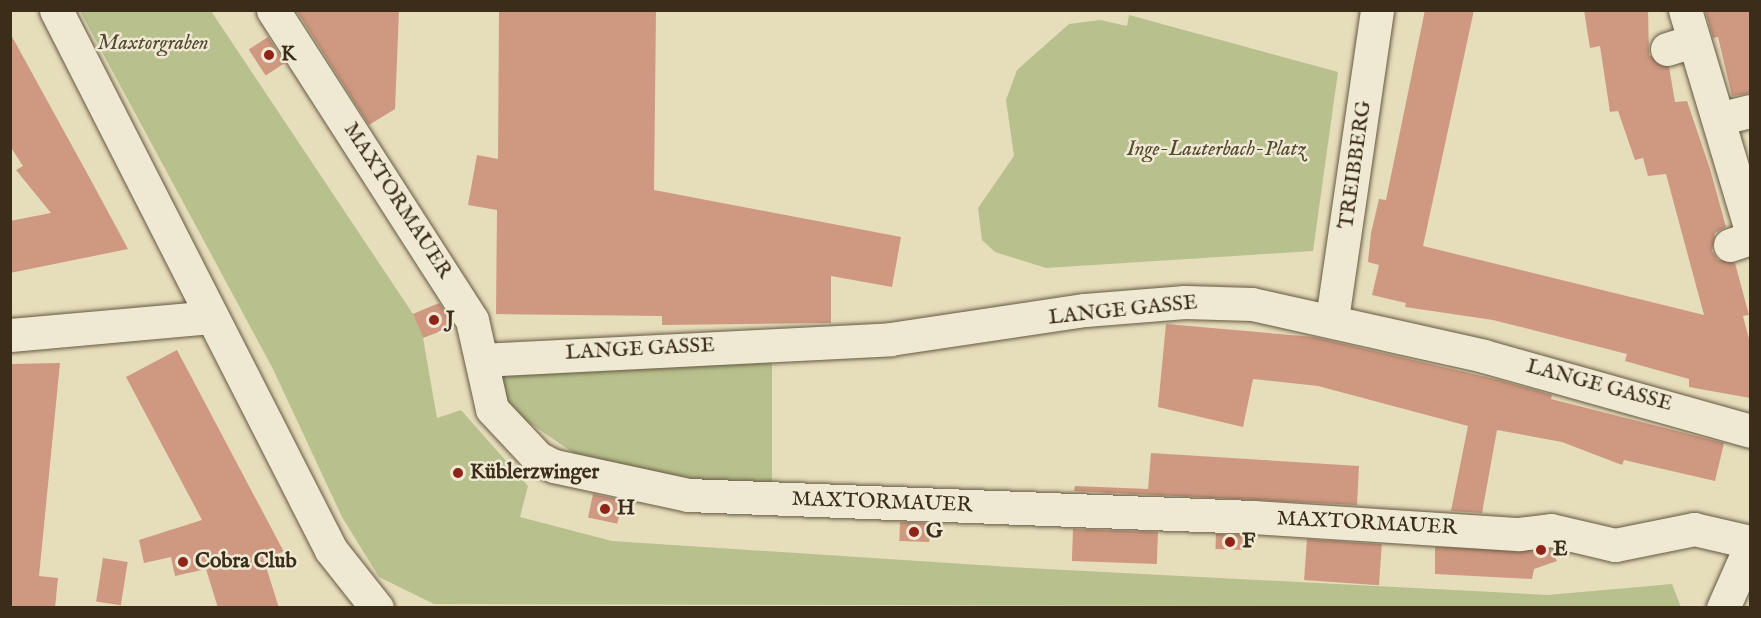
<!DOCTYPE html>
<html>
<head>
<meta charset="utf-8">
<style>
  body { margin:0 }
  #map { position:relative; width:1761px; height:618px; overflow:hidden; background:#e6ddbb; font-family:"IM FELL English",serif }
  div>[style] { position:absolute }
  .green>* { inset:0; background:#b8c08d }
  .building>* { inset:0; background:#cf9880; transform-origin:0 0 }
  .roads { filter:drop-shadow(0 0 2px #665942) drop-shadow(0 0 2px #665942) }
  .minor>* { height:33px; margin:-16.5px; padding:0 16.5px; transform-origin:16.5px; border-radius:16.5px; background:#efe9d3 }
  .dots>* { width:16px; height:16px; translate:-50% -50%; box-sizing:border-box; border:3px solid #efe9d3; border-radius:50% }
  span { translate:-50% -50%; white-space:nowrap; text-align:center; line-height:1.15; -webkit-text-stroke:5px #efe9d3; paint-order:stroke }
  .park-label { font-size:21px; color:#544a30; font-style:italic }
  .poi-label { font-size:21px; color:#3b2d19; font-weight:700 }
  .left { translate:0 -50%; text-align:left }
  .street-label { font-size:21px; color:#3b2d19 }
  .frame { position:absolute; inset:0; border:12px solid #3b2d19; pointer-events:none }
</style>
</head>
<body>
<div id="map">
  <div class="green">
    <i style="clip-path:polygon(80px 11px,211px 11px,413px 314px,423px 338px,437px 418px,461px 410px,528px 486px,520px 517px,612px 541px,1027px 568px,1548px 595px,1672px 584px,1681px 607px,434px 604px,379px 577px,342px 517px,273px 369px)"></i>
    <i style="clip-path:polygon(1129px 15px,1338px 72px,1313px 251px,1046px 268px,995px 252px,982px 240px,978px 208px,1014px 156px,1006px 100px,1017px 70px,1069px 24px,1100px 20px,1127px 26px)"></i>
    <i style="clip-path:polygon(772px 355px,772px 491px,596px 468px,503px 405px,498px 367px)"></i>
  </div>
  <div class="building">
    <i style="clip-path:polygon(296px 10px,399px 10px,395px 109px,369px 125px)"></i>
    <i style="clip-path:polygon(499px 10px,656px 10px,654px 190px,901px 237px,892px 287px,831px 276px,831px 323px,662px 325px,662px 316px,496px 314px,497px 210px,468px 205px,477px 155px,498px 159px)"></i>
    <i style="clip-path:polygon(1425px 10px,1474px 10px,1423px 246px,1704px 315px,1666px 174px,1648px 176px,1643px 158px,1635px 160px,1618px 111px,1610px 112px,1600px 46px,1590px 48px,1584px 10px,1648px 10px,1649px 55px,1669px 67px,1675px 102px,1687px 101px,1710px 169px,1726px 227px,1715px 233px,1712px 251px,1718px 260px,1735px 263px,1749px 315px,1743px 316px,1750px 343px,1750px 398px,1689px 387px,1689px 379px,1625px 361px,1627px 354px,1493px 320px,1405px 307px,1406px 303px,1372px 295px,1379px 265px,1368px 262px,1371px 233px,1379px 199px,1386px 200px)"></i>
    <i style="clip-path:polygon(1705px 10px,1750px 10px,1750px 93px,1732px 96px,1718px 37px,1713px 38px)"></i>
    <i style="clip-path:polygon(10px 33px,93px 184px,128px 249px,10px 273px,10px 221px,51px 213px,16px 170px,23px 166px,10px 146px)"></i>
    <i style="left:268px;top:37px;width:31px;height:23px;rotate:57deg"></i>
    <i style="clip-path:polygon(439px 303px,454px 326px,423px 338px,413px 314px)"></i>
    <i style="clip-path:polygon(1166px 324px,1314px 337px,1499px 380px,1552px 395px,1551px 399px,1724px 443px,1715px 481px,1624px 460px,1622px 465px,1562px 442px,1497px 430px,1482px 513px,1451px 511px,1468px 426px,1318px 386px,1253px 379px,1243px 427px,1158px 407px)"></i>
    <i style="clip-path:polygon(177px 350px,284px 552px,263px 557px,279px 608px,218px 608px,206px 569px,175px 576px,171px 557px,144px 563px,139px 540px,202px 520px,126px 377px)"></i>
    <i style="clip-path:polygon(60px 363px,39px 576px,58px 578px,55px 608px,10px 608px,10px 364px)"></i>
    <i style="clip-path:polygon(1151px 453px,1359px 466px,1357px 505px,1074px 491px,1075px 486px,1148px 489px)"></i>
    <i style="left:593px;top:494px;width:30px;height:24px;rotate:12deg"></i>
    <i style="left:900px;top:522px;width:30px;height:19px;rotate:2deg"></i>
    <i style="left:1073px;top:529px;width:85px;height:32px;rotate:2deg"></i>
    <i style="left:1216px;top:534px;width:28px;height:15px;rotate:2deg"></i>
    <i style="left:1307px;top:539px;width:75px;height:41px;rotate:4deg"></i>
    <i style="clip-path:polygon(1435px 547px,1550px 549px,1557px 561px,1534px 569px,1532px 579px,1435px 574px)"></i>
    <i style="left:103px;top:558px;width:25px;height:44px;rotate:9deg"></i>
  </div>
  <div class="roads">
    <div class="minor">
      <i style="left:56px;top:10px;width:606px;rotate:63.01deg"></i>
      <i style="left:331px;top:550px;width:74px;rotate:51.6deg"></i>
      <i style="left:273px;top:10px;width:368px;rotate:57.3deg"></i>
      <i style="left:472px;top:320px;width:91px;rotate:77.3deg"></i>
      <i style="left:492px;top:409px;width:67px;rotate:46.8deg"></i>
      <i style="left:538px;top:458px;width:18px;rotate:27deg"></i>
      <i style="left:554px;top:466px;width:137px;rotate:12.2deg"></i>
      <i style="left:688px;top:495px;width:565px;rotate:2.23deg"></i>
      <i style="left:1253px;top:517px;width:267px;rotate:3.7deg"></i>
      <i style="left:1519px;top:534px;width:32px;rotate:-7deg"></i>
      <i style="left:1551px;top:530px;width:66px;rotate:13.2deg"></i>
      <i style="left:1615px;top:545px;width:81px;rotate:-11.4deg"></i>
      <i style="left:1694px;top:529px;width:57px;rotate:13.1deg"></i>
      <i style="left:1685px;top:10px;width:227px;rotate:73.3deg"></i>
      <i style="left:1667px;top:49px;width:28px;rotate:-17deg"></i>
      <i style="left:1718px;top:119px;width:33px;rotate:-14deg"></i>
      <i style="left:1730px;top:245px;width:21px;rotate:-19deg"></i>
      <i style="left:1332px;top:319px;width:312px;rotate:-81.7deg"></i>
      <i style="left:10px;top:335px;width:202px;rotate:-5.1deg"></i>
      <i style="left:482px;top:360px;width:409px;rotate:-2.9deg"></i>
      <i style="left:890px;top:339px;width:197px;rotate:-8.5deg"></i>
      <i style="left:1085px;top:310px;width:100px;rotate:-4.6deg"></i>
      <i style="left:1185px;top:302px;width:67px;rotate:1.7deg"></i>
      <i style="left:1252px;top:304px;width:238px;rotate:12.6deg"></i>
      <i style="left:1484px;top:356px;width:276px;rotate:15.7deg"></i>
      <i style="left:1723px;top:608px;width:67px;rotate:-66.1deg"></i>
    </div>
  </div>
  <div class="dots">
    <i style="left:269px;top:55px;background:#8f2418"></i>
    <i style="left:434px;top:320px;background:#8f2418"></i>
    <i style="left:458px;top:473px;background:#8f2418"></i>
    <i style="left:605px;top:509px;background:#8f2418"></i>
    <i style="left:914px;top:532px;background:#8f2418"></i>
    <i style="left:1230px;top:542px;background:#8f2418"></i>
    <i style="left:1541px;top:550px;background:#8f2418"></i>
    <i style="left:183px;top:562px;background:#8f2418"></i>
  </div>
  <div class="park-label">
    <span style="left:153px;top:44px">Maxtorgraben</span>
    <span style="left:1216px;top:150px">Inge-Lauterbach-Platz</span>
  </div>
  <div class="poi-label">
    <span class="left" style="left:281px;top:55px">K</span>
    <span class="left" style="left:446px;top:320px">J</span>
    <span class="left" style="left:470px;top:473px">Küblerzwinger</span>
    <span class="left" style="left:617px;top:509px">H</span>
    <span class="left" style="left:926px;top:532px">G</span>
    <span class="left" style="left:1242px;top:542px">F</span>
    <span class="left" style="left:1553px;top:550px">E</span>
    <span class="left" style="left:195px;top:562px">Cobra Club</span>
  </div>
  <div class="street-label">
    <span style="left:1356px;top:165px;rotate:-82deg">TREIBBERG</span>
    <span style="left:397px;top:201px;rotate:57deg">MAXTORMAUER</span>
    <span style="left:1123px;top:311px;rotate:-6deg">LANGE GASSE</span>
    <span style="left:640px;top:350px;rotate:-3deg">LANGE GASSE</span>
    <span style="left:1599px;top:386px;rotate:15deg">LANGE GASSE</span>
    <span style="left:882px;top:503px;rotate:2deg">MAXTORMAUER</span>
    <span style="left:1367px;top:524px;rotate:3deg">MAXTORMAUER</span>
  </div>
  <div class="frame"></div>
</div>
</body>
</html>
